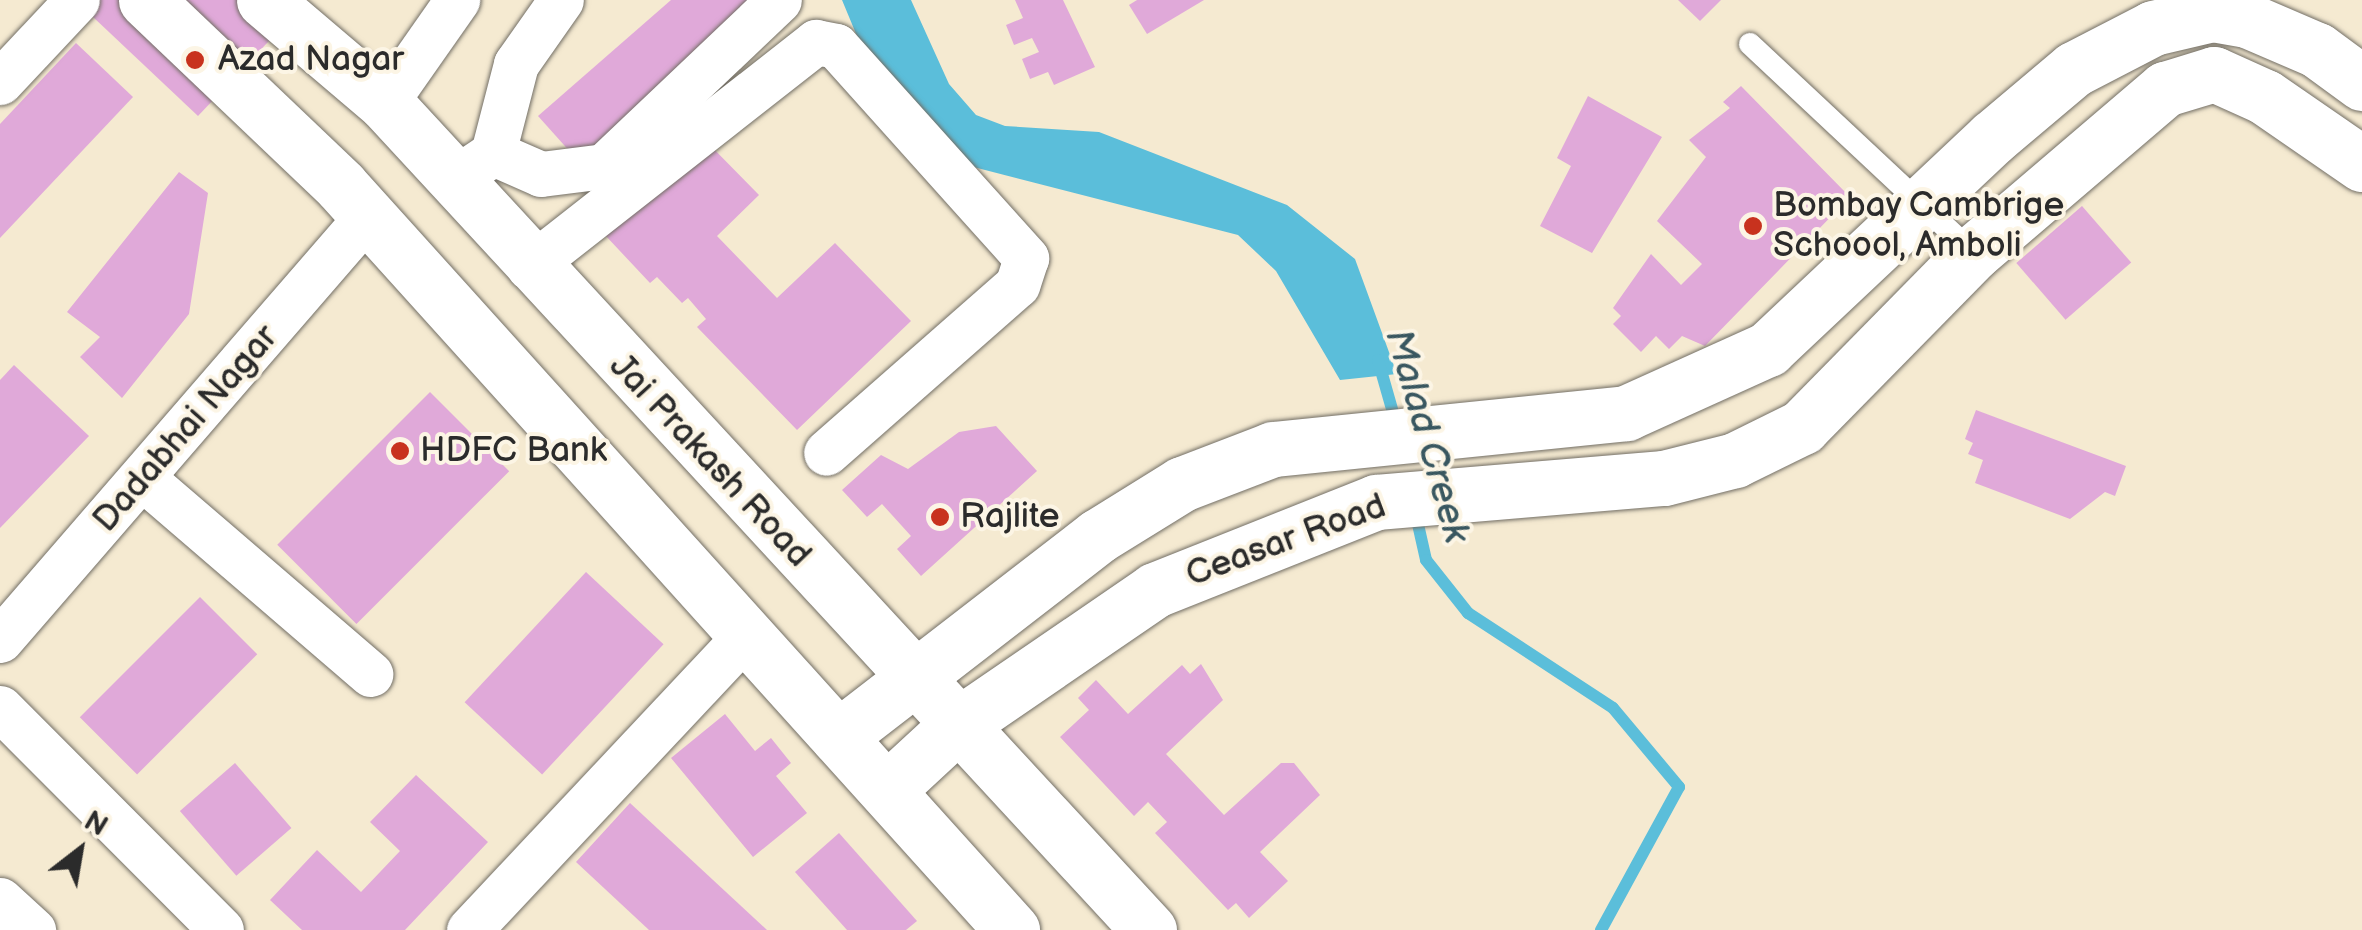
<!DOCTYPE html>
<html>
<head>
<meta charset="utf-8">
<style>
  body { margin:0 }
  #map { position:relative; width:2362px; height:930px; overflow:hidden; background:#f5ead1; font-family:"Balsamiq Sans",sans-serif }
  div>[style] { position:absolute }
  .water>* { inset:0; background:#5bbeda }
  .stream>* { height:12px; margin:-6px; padding:0 6px; transform-origin:6px; border-radius:6px; background:#5bbeda }
  .building>* { inset:0; background:#e0a9d9; transform-origin:0 0 }
  .roads { filter:drop-shadow(0 0 2px #726e65) drop-shadow(0 0 2px #726e65) }
  .service>* { height:22px; margin:-11px; padding:0 11px; transform-origin:11px; border-radius:11px; background:#fff }
  .minor>* { height:45px; margin:-22.5px; padding:0 22.5px; transform-origin:22.5px; border-radius:22.5px; background:#fff }
  .secondary>* { height:55px; margin:-27.5px; padding:0 27.5px; transform-origin:27.5px; border-radius:27.5px; background:#fff }
  .dots>* { width:28px; height:28px; translate:-50% -50%; box-sizing:border-box; border:5px solid #fcf5e5; border-radius:50% }
  span { translate:-50% -50%; white-space:nowrap; text-align:center; line-height:1.15; -webkit-text-stroke:8px #fcf5e5; paint-order:stroke }
  .poi-label { font-size:35px; color:#2b2b2b }
  .left { translate:0 -50%; text-align:left }
  .street-label { font-size:35px; color:#2b2b2b }
  .water-label { font-size:38px; color:#395760; font-style:italic }
  .north { position:absolute; left:30px; top:800px; width:100px; height:100px; -webkit-text-stroke:8px #fcf5e5; paint-order:stroke; rotate:31deg; font-size:28px; font-weight:700; line-height:40px; text-align:center; color:#2b2b2b }
  .north::after { content:''; display:block; margin:auto; width:35px; height:45px; background:#2b2b2b; clip-path:polygon(50% 0,100% 100%,50% 72%,0 100%) }
</style>
</head>
<body>
<div id="map">
  <div class="water">
    <i style="clip-path:polygon(842px 0,911px 0,949px 84px,976px 115px,1005px 126px,1099px 132px,1287px 205px,1355px 259px,1397px 374px,1340px 380px,1276px 271px,1238px 235px,927px 155px,881px 94px)"></i>
  </div>
  <div class="stream">
    <i style="left:1378px;top:360px;width:66px;rotate:74.1deg"></i>
    <i style="left:1415px;top:511px;width:50px;rotate:77.3deg"></i>
    <i style="left:1426px;top:560px;width:68px;rotate:51.6deg"></i>
    <i style="left:1468px;top:613px;width:173px;rotate:33.2deg"></i>
    <i style="left:1613px;top:708px;width:103px;rotate:50.1deg"></i>
    <i style="left:1679px;top:787px;width:163px;rotate:118.6deg"></i>
  </div>
  <div class="building">
    <i style="clip-path:polygon(75px 0,302px 0,305px 3px,198px 116px)"></i>
    <i style="clip-path:polygon(671px 0,760px 0,581px 164px,538px 116px)"></i>
    <i style="clip-path:polygon(1015px 0,1063px 0,1095px 67px,1054px 85px,1048px 72px,1030px 79px,1022px 59px,1039px 52px,1032px 38px,1014px 45px,1006px 25px,1023px 18px)"></i>
    <i style="clip-path:polygon(1137px 0,1204px 0,1147px 34px,1129px 5px)"></i>
    <i style="clip-path:polygon(1678px 0,1721px 0,1700px 21px)"></i>
    <i style="clip-path:polygon(76px 43px,133px 97px,0 238px,0 124px)"></i>
    <i style="clip-path:polygon(1741px 86px,1850px 197px,1705px 346px,1682px 336px,1669px 349px,1656px 336px,1641px 352px,1613px 324px,1621px 316px,1613px 308px,1651px 254px,1681px 285px,1702px 264px,1657px 221px,1706px 157px,1689px 140px,1730px 108px,1723px 102px)"></i>
    <i style="clip-path:polygon(1588px 96px,1662px 137px,1592px 253px,1540px 226px,1571px 166px,1557px 158px)"></i>
    <i style="clip-path:polygon(704px 139px,759px 195px,717px 236px,777px 298px,835px 243px,911px 321px,797px 430px,697px 327px,706px 319px,688px 298px,682px 303px,657px 277px,650px 283px,604px 234px)"></i>
    <i style="clip-path:polygon(179px 172px,208px 193px,189px 314px,122px 398px,80px 357px,100px 337px,67px 312px)"></i>
    <i style="left:2082px;top:206px;width:75px;height:87px;rotate:49deg"></i>
    <i style="clip-path:polygon(14px 365px,89px 436px,0 528px,0 380px)"></i>
    <i style="left:430px;top:392px;width:112px;height:216px;rotate:45deg"></i>
    <i style="clip-path:polygon(1976px 410px,2126px 466px,2115px 496px,2105px 492px,2070px 519px,1975px 483px,1983px 460px,1968px 454px,1973px 443px,1965px 439px)"></i>
    <i style="clip-path:polygon(996px 426px,1037px 471px,921px 576px,897px 549px,911px 536px,882px 504px,867px 517px,842px 490px,881px 455px,908px 469px,959px 432px)"></i>
    <i style="left:586px;top:572px;width:106px;height:178px;rotate:43deg"></i>
    <i style="left:200px;top:597px;width:81px;height:170px;rotate:45deg"></i>
    <i style="clip-path:polygon(1201px 664px,1223px 700px,1166px 754px,1224px 815px,1281px 763px,1294px 763px,1320px 795px,1260px 852px,1288px 881px,1249px 918px,1236px 903px,1228px 910px,1155px 833px,1167px 822px,1148px 802px,1134px 816px,1060px 737px,1089px 710px,1078px 698px,1096px 680px,1128px 714px,1182px 665px,1190px 674px)"></i>
    <i style="clip-path:polygon(725px 714px,755px 751px,771px 738px,791px 763px,776px 776px,807px 813px,753px 857px,671px 758px)"></i>
    <i style="left:235px;top:763px;width:86px;height:73px;rotate:49deg"></i>
    <i style="clip-path:polygon(416px 775px,488px 842px,405px 930px,302px 930px,270px 900px,317px 850px,361px 892px,400px 851px,370px 822px)"></i>
    <i style="clip-path:polygon(630px 803px,767px 930px,649px 930px,576px 862px)"></i>
    <i style="clip-path:polygon(839px 833px,917px 921px,906px 930px,847px 930px,795px 872px)"></i>
  </div>
  <div class="roads">
    <div class="service">
      <i style="left:1750px;top:44px;width:306px;rotate:43.1deg"></i>
    </div>
    <div class="minor">
      <i style="left:0;top:82px;width:112px;rotate:-46.8deg"></i>
      <i style="left:385px;top:103px;width:126px;rotate:-55deg"></i>
      <i style="left:493px;top:153px;width:52px;rotate:23.6deg"></i>
      <i style="left:541px;top:174px;width:64px;rotate:-7.2deg"></i>
      <i style="left:604px;top:166px;width:241px;rotate:-43.5deg"></i>
      <i style="left:468px;top:170px;width:30px;rotate:-34deg"></i>
      <i style="left:493px;top:153px;width:92px;rotate:-75.5deg"></i>
      <i style="left:516px;top:64px;width:78px;rotate:-54.9deg"></i>
      <i style="left:529px;top:267px;width:365px;rotate:-38.1deg"></i>
      <i style="left:816px;top:42px;width:20px;rotate:11deg"></i>
      <i style="left:836px;top:46px;width:285px;rotate:48.1deg"></i>
      <i style="left:1026px;top:258px;width:28px;rotate:108deg"></i>
      <i style="left:1017px;top:285px;width:254px;rotate:138.7deg"></i>
      <i style="left:146px;top:481px;width:296px;rotate:40.7deg"></i>
      <i style="left:0;top:640px;width:562px;rotate:-49.11deg"></i>
      <i style="left:0;top:708px;width:313px;rotate:45.1deg"></i>
      <i style="left:0;top:900px;width:45px;rotate:42.3deg"></i>
      <i style="left:469px;top:930px;width:402px;rotate:-46.8deg"></i>
    </div>
    <div class="secondary">
      <i style="left:146px;top:0;width:269px;rotate:43.6deg"></i>
      <i style="left:341px;top:186px;width:1002px;rotate:47.95deg"></i>
      <i style="left:264px;top:0;width:159px;rotate:40.4deg"></i>
      <i style="left:385px;top:103px;width:1126px;rotate:47.27deg"></i>
      <i style="left:838px;top:737px;width:329px;rotate:-37.7deg"></i>
      <i style="left:1098px;top:536px;width:99px;rotate:-31.8deg"></i>
      <i style="left:1182px;top:484px;width:97px;rotate:-21deg"></i>
      <i style="left:1273px;top:449px;width:355px;rotate:-5.8deg"></i>
      <i style="left:1626px;top:413px;width:156px;rotate:-24.3deg"></i>
      <i style="left:1768px;top:349px;width:308px;rotate:-43.3deg"></i>
      <i style="left:1992px;top:138px;width:107px;rotate:-40.1deg"></i>
      <i style="left:2074px;top:69px;width:89px;rotate:-27.4deg"></i>
      <i style="left:2153px;top:28px;width:61px;rotate:-13.3deg"></i>
      <i style="left:2212px;top:14px;width:36px;rotate:10deg"></i>
      <i style="left:2247px;top:20px;width:76px;rotate:23.2deg"></i>
      <i style="left:2317px;top:50px;width:56px;rotate:36.3deg"></i>
      <i style="left:887px;top:790px;width:93px;rotate:-42.8deg"></i>
      <i style="left:955px;top:727px;width:242px;rotate:-34.4deg"></i>
      <i style="left:1155px;top:590px;width:238px;rotate:-21.7deg"></i>
      <i style="left:1376px;top:502px;width:289px;rotate:-4.8deg"></i>
      <i style="left:1664px;top:478px;width:73px;rotate:-14.2deg"></i>
      <i style="left:1735px;top:460px;width:75px;rotate:-26.2deg"></i>
      <i style="left:1802px;top:427px;width:244px;rotate:-45.5deg"></i>
      <i style="left:1973px;top:253px;width:253px;rotate:-40.5deg"></i>
      <i style="left:2165px;top:89px;width:51px;rotate:-17deg"></i>
      <i style="left:2214px;top:74px;width:56px;rotate:24.3deg"></i>
      <i style="left:2265px;top:97px;width:118px;rotate:34.6deg"></i>
    </div>
  </div>
  <div class="dots">
    <i style="left:195px;top:60px;background:#c8321e"></i>
    <i style="left:1753px;top:226px;background:#c8321e"></i>
    <i style="left:400px;top:451px;background:#c8321e"></i>
    <i style="left:940px;top:517px;background:#c8321e"></i>
  </div>
  <div class="poi-label">
    <span class="left" style="left:218px;top:60px">Azad Nagar</span>
    <span class="left" style="left:1773px;top:226px">Bombay Cambrige<br>Schoool, Amboli</span>
    <span class="left" style="left:420px;top:451px">HDFC Bank</span>
    <span class="left" style="left:960px;top:517px">Rajlite</span>
  </div>
  <div class="street-label">
    <span style="left:186px;top:429px;rotate:-49deg">Dadabhai Nagar</span>
    <span style="left:710px;top:461px;rotate:47deg">Jai Prakash Road</span>
    <span style="left:1286px;top:541px;rotate:-20deg">Ceasar Road</span>
  </div>
  <div class="water-label">
    <span style="left:1427px;top:436px;rotate:74deg">Malad Creek</span>
  </div>
  <div class="north">N</div>
</div>
</body>
</html>
